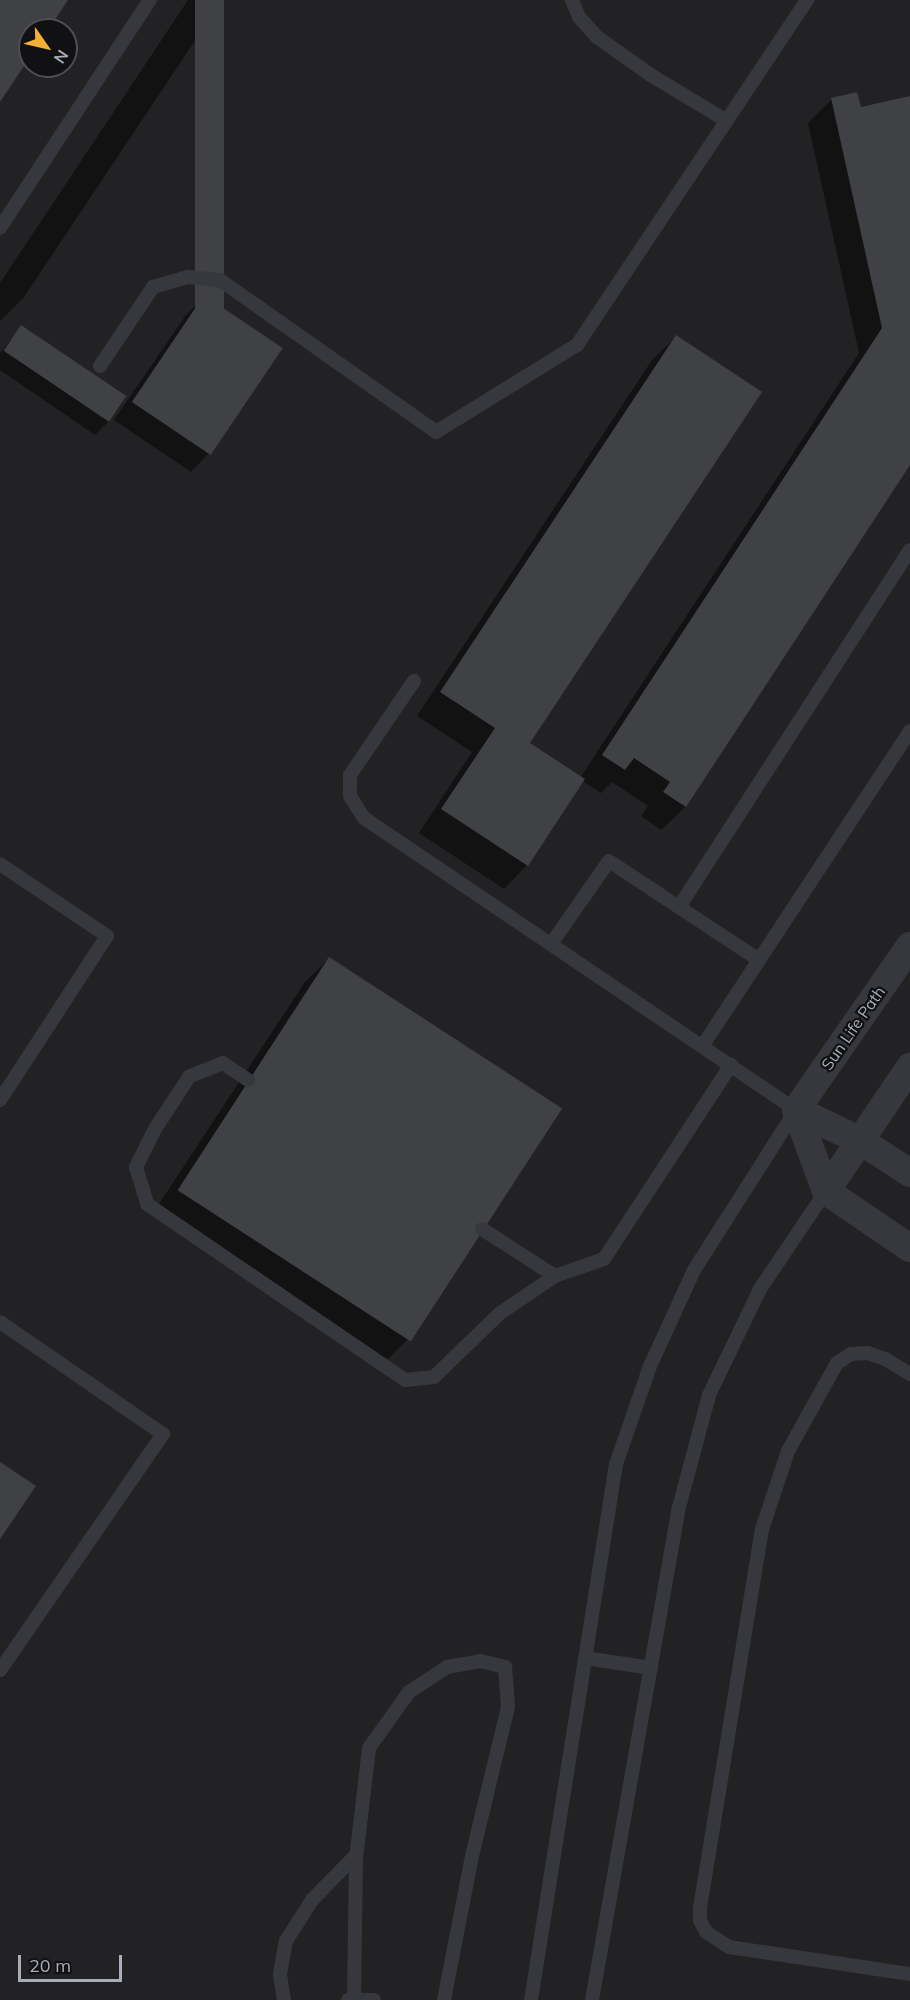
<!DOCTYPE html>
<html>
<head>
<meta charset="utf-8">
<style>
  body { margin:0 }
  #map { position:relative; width:910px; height:2000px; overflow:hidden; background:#161618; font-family:Mulish,sans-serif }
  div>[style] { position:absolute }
  .built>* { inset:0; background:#222225 }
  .shadow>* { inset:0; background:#0007 }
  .building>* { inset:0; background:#404145; transform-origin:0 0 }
  .service>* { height:14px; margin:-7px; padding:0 7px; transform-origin:7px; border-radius:7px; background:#37383d }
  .minor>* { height:28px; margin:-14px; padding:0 14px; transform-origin:14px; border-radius:14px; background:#37383d }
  span { translate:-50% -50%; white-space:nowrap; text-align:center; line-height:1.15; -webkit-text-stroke:4.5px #111113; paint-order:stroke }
  .street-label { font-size:16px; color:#a8adb8 }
  .north { position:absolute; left:18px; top:18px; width:60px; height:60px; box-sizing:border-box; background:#111113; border:2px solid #4d4f55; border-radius:50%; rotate:124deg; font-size:16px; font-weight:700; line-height:24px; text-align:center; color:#a8adb8 }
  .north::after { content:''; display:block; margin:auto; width:21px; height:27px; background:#f2b134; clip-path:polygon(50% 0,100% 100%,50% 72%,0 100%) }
  .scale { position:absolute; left:18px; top:1955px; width:104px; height:27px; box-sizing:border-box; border:3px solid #a8adb8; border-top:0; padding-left:8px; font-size:18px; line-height:21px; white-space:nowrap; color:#a8adb8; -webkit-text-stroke:4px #111113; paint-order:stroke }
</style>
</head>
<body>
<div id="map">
  <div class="built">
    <i style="clip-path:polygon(evenodd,0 0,910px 0,910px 2000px,0 2000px,0 0,30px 30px,66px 30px,66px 66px,30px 66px,30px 30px)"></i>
  </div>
  <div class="shadow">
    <i style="clip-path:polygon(188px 0,222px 0,24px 297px,0 321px,0 283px)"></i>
    <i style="clip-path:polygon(910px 98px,910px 463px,685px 807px,661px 830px,641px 816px,648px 806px,612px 782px,601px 793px,582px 781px,527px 865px,504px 889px,419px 833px,472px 752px,417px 716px,652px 360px,676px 337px,528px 744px,580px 778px,859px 353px,808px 123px,832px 99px,859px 109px)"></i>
    <i style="clip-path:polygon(204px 297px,209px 453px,191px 472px,114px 420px,186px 315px)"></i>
    <i style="clip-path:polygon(22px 327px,124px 397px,108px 422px,95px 435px,0 370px,0 353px)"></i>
    <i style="clip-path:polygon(329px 959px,558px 1110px,406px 1341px,382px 1365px,153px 1213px,305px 982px)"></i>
  </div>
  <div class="building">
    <i style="clip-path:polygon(0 0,68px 0,48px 30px,30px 30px,30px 57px,0 102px)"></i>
    <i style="left:195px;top:0;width:29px;height:343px"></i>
    <i style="clip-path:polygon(857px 92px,861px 107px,910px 96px,910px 465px,686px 807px,663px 792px,670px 782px,634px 758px,625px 770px,602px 755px,882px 328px,831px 98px)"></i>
    <i style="left:204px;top:295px;width:95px;height:129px;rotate:34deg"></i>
    <i style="left:21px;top:325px;width:127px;height:31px;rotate:34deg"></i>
    <i style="clip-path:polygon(676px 335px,762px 392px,530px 743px,585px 779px,528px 866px,441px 809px,495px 728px,440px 692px)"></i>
    <i style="left:329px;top:957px;width:278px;height:278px;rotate:33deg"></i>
    <i style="clip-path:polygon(0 1462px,36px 1486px,0 1539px)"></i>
  </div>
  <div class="service">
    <i style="left:572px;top:0;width:18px;rotate:68deg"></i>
    <i style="left:579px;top:17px;width:27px;rotate:48deg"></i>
    <i style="left:597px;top:37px;width:64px;rotate:35.4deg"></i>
    <i style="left:649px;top:74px;width:91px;rotate:31.1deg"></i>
    <i style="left:0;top:228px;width:273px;rotate:-56.7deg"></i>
    <i style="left:100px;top:366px;width:95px;rotate:-56.1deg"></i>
    <i style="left:153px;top:287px;width:37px;rotate:-16deg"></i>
    <i style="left:189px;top:277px;width:31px;rotate:6deg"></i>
    <i style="left:220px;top:280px;width:264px;rotate:35.1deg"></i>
    <i style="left:436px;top:432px;width:166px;rotate:-31.7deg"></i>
    <i style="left:577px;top:345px;width:415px;rotate:-56.3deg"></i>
    <i style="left:414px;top:681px;width:114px;rotate:124.2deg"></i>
    <i style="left:350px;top:775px;width:21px;rotate:90deg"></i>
    <i style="left:350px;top:796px;width:26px;rotate:58deg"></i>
    <i style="left:364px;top:818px;width:521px;rotate:34.06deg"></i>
    <i style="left:796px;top:1110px;width:190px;rotate:122.5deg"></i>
    <i style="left:694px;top:1270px;width:106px;rotate:114.6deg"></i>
    <i style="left:650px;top:1366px;width:104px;rotate:109.1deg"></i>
    <i style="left:616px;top:1464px;width:543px;rotate:99.01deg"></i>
    <i style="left:0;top:864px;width:129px;rotate:33.9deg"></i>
    <i style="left:107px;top:936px;width:196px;rotate:123.1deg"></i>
    <i style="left:679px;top:907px;width:425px;rotate:-57.1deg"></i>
    <i style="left:551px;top:944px;width:101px;rotate:-55.1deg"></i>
    <i style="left:609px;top:861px;width:180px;rotate:33.4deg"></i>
    <i style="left:703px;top:1045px;width:376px;rotate:-56.6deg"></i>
    <i style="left:248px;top:1080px;width:30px;rotate:-146deg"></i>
    <i style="left:223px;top:1063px;width:37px;rotate:158deg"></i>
    <i style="left:189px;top:1077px;width:62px;rotate:123.2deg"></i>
    <i style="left:155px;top:1129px;width:42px;rotate:116.6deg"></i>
    <i style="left:136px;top:1167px;width:39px;rotate:73deg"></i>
    <i style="left:147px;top:1204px;width:312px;rotate:34.3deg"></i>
    <i style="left:405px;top:1380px;width:29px;rotate:-6deg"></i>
    <i style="left:434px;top:1377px;width:91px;rotate:-44.1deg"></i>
    <i style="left:499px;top:1314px;width:68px;rotate:-34.2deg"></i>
    <i style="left:555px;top:1276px;width:52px;rotate:-19.1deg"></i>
    <i style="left:604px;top:1259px;width:232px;rotate:-56.8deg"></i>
    <i style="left:482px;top:1229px;width:87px;rotate:32.8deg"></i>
    <i style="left:0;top:1322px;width:198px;rotate:34.5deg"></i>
    <i style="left:163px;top:1434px;width:287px;rotate:124.6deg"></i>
    <i style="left:910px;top:1374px;width:29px;rotate:-149deg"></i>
    <i style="left:885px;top:1359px;width:18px;rotate:-161deg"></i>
    <i style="left:868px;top:1353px;width:17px;rotate:177deg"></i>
    <i style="left:851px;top:1354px;width:17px;rotate:147deg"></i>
    <i style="left:837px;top:1363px;width:101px;rotate:119.1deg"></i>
    <i style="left:788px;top:1451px;width:82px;rotate:108.4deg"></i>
    <i style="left:762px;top:1529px;width:384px;rotate:99.3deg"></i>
    <i style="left:700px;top:1908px;width:12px;rotate:90deg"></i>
    <i style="left:700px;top:1920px;width:13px;rotate:63deg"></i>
    <i style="left:706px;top:1932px;width:27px;rotate:33deg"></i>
    <i style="left:729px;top:1947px;width:183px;rotate:8.5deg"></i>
    <i style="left:585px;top:1658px;width:67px;rotate:8.6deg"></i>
    <i style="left:284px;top:2000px;width:26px;rotate:-99deg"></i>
    <i style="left:280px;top:1974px;width:34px;rotate:-80deg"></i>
    <i style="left:286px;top:1941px;width:49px;rotate:-57.6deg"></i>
    <i style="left:312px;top:1900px;width:63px;rotate:-45.6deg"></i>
    <i style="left:348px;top:2000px;width:26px"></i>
    <i style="left:354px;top:2000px;width:141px;rotate:-89.2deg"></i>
    <i style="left:356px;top:1859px;width:112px;rotate:-83.3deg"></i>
    <i style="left:369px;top:1748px;width:69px;rotate:-54.5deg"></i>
    <i style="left:409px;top:1692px;width:45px;rotate:-33.3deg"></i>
    <i style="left:447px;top:1667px;width:34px;rotate:-10deg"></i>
    <i style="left:480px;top:1661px;width:26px;rotate:13deg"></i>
    <i style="left:505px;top:1667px;width:40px;rotate:85.7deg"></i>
    <i style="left:508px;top:1707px;width:153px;rotate:103.6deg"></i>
    <i style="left:472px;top:1856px;width:147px;rotate:101deg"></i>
    <i style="left:592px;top:2000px;width:497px;rotate:-80deg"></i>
    <i style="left:678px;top:1511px;width:120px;rotate:-75deg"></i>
    <i style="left:709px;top:1395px;width:118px;rotate:-64.3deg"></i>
    <i style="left:760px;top:1289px;width:118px;rotate:-56deg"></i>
  </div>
  <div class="minor">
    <i style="left:796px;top:1110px;width:200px;rotate:-55.2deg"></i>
    <i style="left:796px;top:1110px;width:86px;rotate:69.7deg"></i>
    <i style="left:826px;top:1191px;width:102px;rotate:34.2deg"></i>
    <i style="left:796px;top:1110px;width:72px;rotate:25.5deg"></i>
    <i style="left:861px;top:1141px;width:59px;rotate:33.1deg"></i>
    <i style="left:826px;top:1191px;width:150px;rotate:-55.9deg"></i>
  </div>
  <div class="street-label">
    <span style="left:853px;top:1028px;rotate:-55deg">Sun Life Path</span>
  </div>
  <div class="north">N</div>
  <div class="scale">20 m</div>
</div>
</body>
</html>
